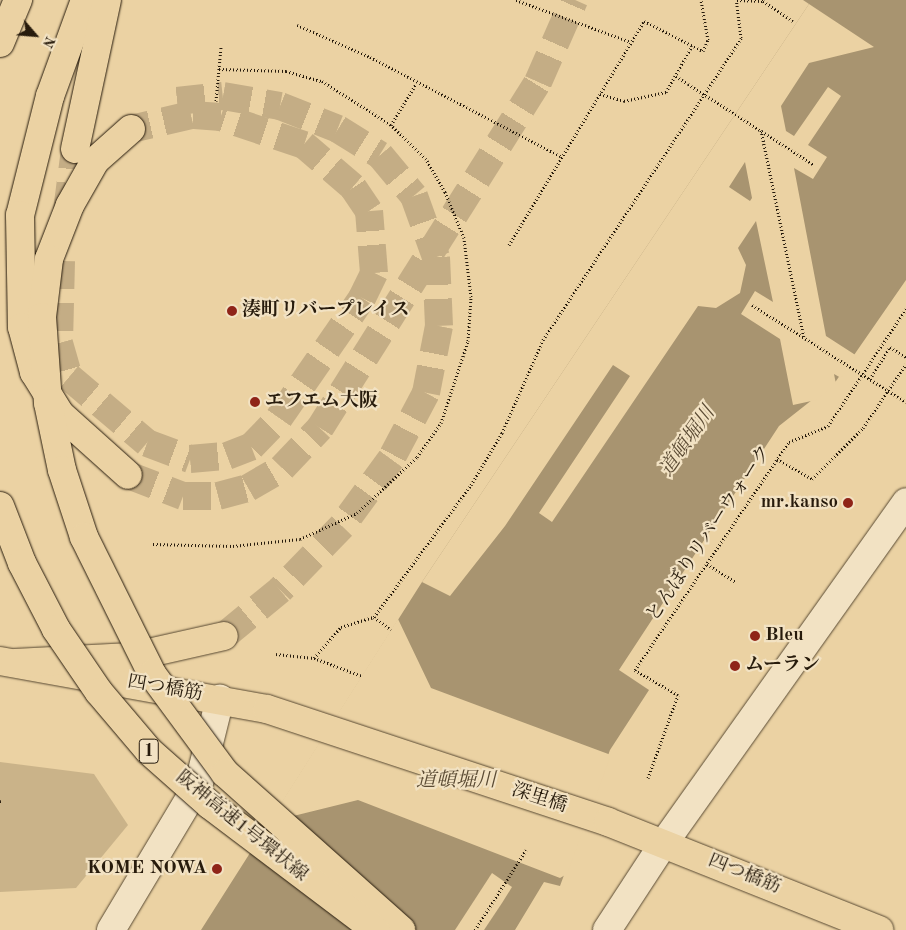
<!DOCTYPE html>
<html>
<head>
<meta charset="utf-8">
<style>
  body { margin:0 }
  #map { position:relative; width:906px; height:930px; overflow:hidden; background:#ebd2a3; font-family:"Old Standard TT","Noto Serif JP",serif }
  div>[style] { position:absolute }
  .green>* { inset:0; background:#cab389 }
  .water>* { inset:0; background:#a89470 }
  .pier>* { inset:0; background:#ebd2a3 }
  .highway-tunnel>* { height:28px; margin-top:-14px; transform-origin:0; background:repeating-linear-gradient(90deg,#c4ad85 0 28px,transparent 0 42px) }
  .path>* { height:3px; margin-top:-1.5px; transform-origin:0; background:repeating-linear-gradient(90deg,#271b0c 0 1px,transparent 0 3.5px) }
  .roads { filter:drop-shadow(0 0 1px #584932) drop-shadow(0 0 1px #584932) }
  .street>* { height:28px; margin:-14px; padding:0 14px; transform-origin:14px; border-radius:14px; background:#f2e2c3 }
  .secondary>* { height:28px; margin:-14px; padding:0 14px; transform-origin:14px; border-radius:14px; background:#f2e2c3 }
  .primary>* { height:28px; margin:-14px; padding:0 14px; transform-origin:14px; border-radius:14px; background:#ebd2a3 }
  .highway>* { height:28px; margin:-14px; padding:0 14px; transform-origin:14px; border-radius:14px; background:#ebd2a3 }
  .path-bridge>* { height:3px; margin-top:-1.5px; transform-origin:0; background:repeating-linear-gradient(90deg,#271b0c 0 1px,transparent 0 3.5px) }
  .bridges { filter:drop-shadow(0 0 1px #271b0c) drop-shadow(0 0 1px #271b0c) }
  .highway-bridge>* { height:28px; margin:-14px; padding:0 14px; transform-origin:14px; border-radius:14px; background:#ebd2a3 }
  .dots>* { width:14px; height:14px; translate:-50% -50%; box-sizing:border-box; border:2px solid #f2e2c3; border-radius:50% }
  span { translate:-50% -50%; white-space:nowrap; text-align:center; line-height:1.15; -webkit-text-stroke:4.5px #f2e2c3; paint-order:stroke }
  .shield-label span { padding:1px 4px; background:#f2e2c3; border:1px solid; border-radius:4px; -webkit-text-stroke-width:0 }
  .shield-label { font-size:18px; color:#271b0c; font-weight:700 }
  .poi-label { font-size:19px; color:#271b0c; font-weight:700 }
  .left { translate:0 -50%; text-align:left }
  .right { translate:-100% -50%; text-align:right }
  .street-label { font-size:19px; color:#271b0c }
  .water-label { font-size:20px; color:#5b4b34; font-style:italic }
  .north { position:absolute; left:10px; top:10px; width:50px; height:50px; -webkit-text-stroke:4px #f2e2c3; paint-order:stroke; rotate:117deg; font-size:14px; font-weight:700; line-height:20px; text-align:center; color:#271b0c }
  .north::after { content:''; display:block; margin:auto; width:18px; height:22px; background:#271b0c; clip-path:polygon(50% 0,100% 100%,50% 72%,0 100%) }
</style>
</head>
<body>
<div id="map">
  <div class="green">
    <i style="clip-path:polygon(0 762px,94px 774px,128px 825px,76px 888px,0 892px)"></i>
  </div>
  <div class="water">
    <i style="clip-path:polygon(803px 0,906px 0,906px 280px,836px 381px,779px 426px,619px 670px,649px 690px,610px 750px,560px 886px,544px 882px,515px 930px,201px 930px,422px 582px,809px 4px)"></i>
  </div>
  <div class="pier">
    <i style="clip-path:polygon(evenodd,809px 4px,874px 47px,809px 63px,781px 106px,786px 131px,794px 136px,828px 87px,841px 96px,808px 145px,827px 157px,813px 179px,794px 168px,826px 336px,857px 356px,841px 378px,834px 374px,836px 384px,816px 400px,793px 405px,780px 339px,741px 314px,755px 291px,773px 302px,756px 221px,738px 248px,746px 265px,740px 293px,716px 308px,698px 306px,552px 522px,539px 513px,630px 376px,613px 365px,505px 526px,450px 596px,422px 582px,809px 4px,745px 162px,752px 198px,750px 201px,729px 187px,745px 162px)"></i>
    <i style="clip-path:polygon(398px 619px,431px 688px,611px 755px,567px 874px,560px 878px,358px 800px,269px 822px)"></i>
    <i style="clip-path:polygon(492px 873px,512px 887px,502px 903px,484px 930px,455px 930px)"></i>
  </div>
  <div class="highway-tunnel">
    <i style="left:177px;top:101px;width:46px;rotate:-6.2deg"></i>
    <i style="left:223px;top:96px;width:58px;rotate:10deg"></i>
    <i style="left:280px;top:106px;width:62px;rotate:21.6deg"></i>
    <i style="left:338px;top:129px;width:49px;rotate:31.8deg"></i>
    <i style="left:380px;top:155px;width:53px;rotate:50.3deg"></i>
    <i style="left:414px;top:196px;width:65px;rotate:70.2deg"></i>
    <i style="left:436px;top:257px;width:69px;rotate:87.5deg"></i>
    <i style="left:439px;top:326px;width:68px;rotate:101deg"></i>
    <i style="left:426px;top:393px;width:75px;rotate:117.9deg"></i>
    <i style="left:391px;top:459px;width:83px;rotate:126.2deg"></i>
    <i style="left:342px;top:526px;width:89px;rotate:134.1deg"></i>
    <i style="left:280px;top:590px;width:72px;rotate:140.6deg"></i>
    <i style="left:67px;top:211px;width:63px;rotate:-82.6deg"></i>
    <i style="left:61px;top:261px;width:82px;rotate:91.4deg"></i>
    <i style="left:59px;top:343px;width:35px;rotate:74deg"></i>
    <i style="left:69px;top:377px;width:102px;rotate:40.2deg"></i>
    <i style="left:147px;top:443px;width:46px;rotate:20.4deg"></i>
    <i style="left:190px;top:459px;width:37px;rotate:-5deg"></i>
    <i style="left:227px;top:456px;width:26px;rotate:-21deg"></i>
    <i style="left:251px;top:447px;width:40px;rotate:-46deg"></i>
    <i style="left:279px;top:418px;width:146px;rotate:-55.3deg"></i>
    <i style="left:362px;top:298px;width:28px;rotate:-64deg"></i>
    <i style="left:374px;top:273px;width:62px;rotate:-94.6deg"></i>
    <i style="left:369px;top:211px;width:29px;rotate:-124deg"></i>
    <i style="left:353px;top:187px;width:65px;rotate:-139.4deg"></i>
    <i style="left:304px;top:145px;width:88px;rotate:-161.4deg"></i>
    <i style="left:221px;top:117px;width:30px;rotate:-176deg"></i>
    <i style="left:191px;top:115px;width:62px;rotate:166.9deg"></i>
    <i style="left:128px;top:475px;width:59px;rotate:20.9deg"></i>
    <i style="left:183px;top:496px;width:35px"></i>
    <i style="left:218px;top:496px;width:31px;rotate:-15deg"></i>
    <i style="left:248px;top:488px;width:39px;rotate:-30deg"></i>
    <i style="left:282px;top:468px;width:55px;rotate:-46.5deg"></i>
    <i style="left:320px;top:428px;width:409px;rotate:-57.8deg"></i>
    <i style="left:538px;top:82px;width:90px;rotate:-66.3deg"></i>
  </div>
  <div class="path">
    <i style="left:516px;top:0;width:122px;rotate:20.1deg"></i>
    <i style="left:737px;top:0;width:26px;rotate:2deg"></i>
    <i style="left:763px;top:1px;width:36px;rotate:34deg"></i>
    <i style="left:297px;top:25px;width:80px;rotate:23.7deg"></i>
    <i style="left:370px;top:57px;width:216px;rotate:27.5deg"></i>
    <i style="left:219px;top:69px;width:67px;rotate:1.7deg"></i>
    <i style="left:286px;top:71px;width:37px;rotate:16deg"></i>
    <i style="left:322px;top:81px;width:82px;rotate:32.5deg"></i>
    <i style="left:676px;top:76px;width:14px;rotate:34deg"></i>
    <i style="left:600px;top:94px;width:25px;rotate:16deg"></i>
    <i style="left:624px;top:101px;width:43px;rotate:-12.1deg"></i>
    <i style="left:666px;top:92px;width:53px;rotate:-60.5deg"></i>
    <i style="left:216px;top:101px;width:54px;rotate:-84.7deg"></i>
    <i style="left:761px;top:130px;width:211px;rotate:78.3deg"></i>
    <i style="left:509px;top:245px;width:262px;rotate:-58.9deg"></i>
    <i style="left:644px;top:21px;width:66px;rotate:27deg"></i>
    <i style="left:703px;top:51px;width:12px;rotate:-66deg"></i>
    <i style="left:708px;top:40px;width:41px;rotate:-99.9deg"></i>
    <i style="left:870px;top:379px;width:38px;rotate:-58deg"></i>
    <i style="left:890px;top:347px;width:19px;rotate:32deg"></i>
    <i style="left:777px;top:459px;width:40px;rotate:29.7deg"></i>
    <i style="left:812px;top:479px;width:72px;rotate:-45deg"></i>
    <i style="left:863px;top:428px;width:77px;rotate:-56.1deg"></i>
    <i style="left:153px;top:544px;width:80px;rotate:1.4deg"></i>
    <i style="left:233px;top:546px;width:67px;rotate:-6deg"></i>
    <i style="left:300px;top:539px;width:63px;rotate:-24.5deg"></i>
    <i style="left:357px;top:513px;width:82px;rotate:-43deg"></i>
    <i style="left:417px;top:457px;width:42px;rotate:-54.8deg"></i>
    <i style="left:441px;top:423px;width:86px;rotate:-71.8deg"></i>
    <i style="left:468px;top:341px;width:44px;rotate:-86.1deg"></i>
    <i style="left:471px;top:297px;width:59px;rotate:-96.8deg"></i>
    <i style="left:464px;top:238px;width:50px;rotate:-112.4deg"></i>
    <i style="left:445px;top:192px;width:38px;rotate:-120deg"></i>
    <i style="left:426px;top:159px;width:49px;rotate:-135.8deg"></i>
    <i style="left:391px;top:125px;width:48px;rotate:-58.6deg"></i>
    <i style="left:707px;top:564px;width:34px;rotate:32deg"></i>
    <i style="left:374px;top:617px;width:21px;rotate:37deg"></i>
    <i style="left:276px;top:654px;width:38px;rotate:6deg"></i>
    <i style="left:314px;top:658px;width:51px;rotate:20.6deg"></i>
    <i style="left:314px;top:658px;width:41px;rotate:-48.9deg"></i>
    <i style="left:341px;top:627px;width:34px;rotate:-17deg"></i>
    <i style="left:374px;top:617px;width:164px;rotate:-53.7deg"></i>
    <i style="left:471px;top:485px;width:61px;rotate:-59.2deg"></i>
    <i style="left:502px;top:433px;width:102px;rotate:-66.2deg"></i>
    <i style="left:543px;top:340px;width:361px;rotate:-56.7deg"></i>
    <i style="left:741px;top:38px;width:38px;rotate:-97deg"></i>
    <i style="left:648px;top:778px;width:88px;rotate:-70.1deg"></i>
    <i style="left:678px;top:695px;width:50px;rotate:-149.8deg"></i>
    <i style="left:635px;top:670px;width:275px;rotate:-56deg"></i>
    <i style="left:789px;top:442px;width:42px;rotate:-22.3deg"></i>
    <i style="left:828px;top:426px;width:141px;rotate:-56.3deg"></i>
    <i style="left:0;top:801px;width:3px;rotate:18deg"></i>
    <i style="left:475px;top:930px;width:95px;rotate:-57.5deg"></i>
  </div>
  <div class="roads">
    <div class="street">
      <i style="left:607px;top:930px;width:104px;rotate:-56.8deg"></i>
    </div>
    <div class="secondary">
      <i style="left:664px;top:843px;width:418px;rotate:-54.6deg"></i>
      <i style="left:111px;top:930px;width:171px;rotate:-59.1deg"></i>
      <i style="left:199px;top:783px;width:87px;rotate:-76deg"></i>
    </div>
    <div class="primary">
      <i style="left:0;top:661px;width:271px;rotate:10.2deg"></i>
      <i style="left:267px;top:709px;width:359px;rotate:18.3deg"></i>
      <i style="left:608px;top:822px;width:292px;rotate:21.7deg"></i>
    </div>
    <div class="highway">
      <i style="left:15px;top:663px;width:116px;rotate:-3deg"></i>
      <i style="left:131px;top:657px;width:95px;rotate:-12.7deg"></i>
    </div>
  </div>
  <div class="path-bridge">
    <i style="left:688px;top:84px;width:150px;rotate:32.7deg"></i>
    <i style="left:752px;top:305px;width:182px;rotate:32.2deg"></i>
  </div>
  <div class="bridges">
    <div class="highway-bridge">
      <i style="left:85px;top:0;width:102px;rotate:110deg"></i>
      <i style="left:50px;top:96px;width:123px;rotate:104.1deg"></i>
      <i style="left:20px;top:215px;width:112px;rotate:89deg"></i>
      <i style="left:22px;top:327px;width:47px;rotate:75.1deg"></i>
      <i style="left:34px;top:372px;width:49px;rotate:58.2deg"></i>
      <i style="left:60px;top:414px;width:91px;rotate:41.9deg"></i>
      <i style="left:0;top:43px;width:47px;rotate:-67.3deg"></i>
      <i style="left:131px;top:129px;width:48px;rotate:138.4deg"></i>
      <i style="left:95px;top:161px;width:51px;rotate:119.6deg"></i>
      <i style="left:70px;top:205px;width:58px;rotate:111.3deg"></i>
      <i style="left:49px;top:259px;width:58px;rotate:96.9deg"></i>
      <i style="left:42px;top:317px;width:86px;rotate:86deg"></i>
      <i style="left:48px;top:403px;width:68px;rotate:78.2deg"></i>
      <i style="left:62px;top:470px;width:71px;rotate:71.8deg"></i>
      <i style="left:84px;top:537px;width:153px;rotate:63.6deg"></i>
      <i style="left:152px;top:674px;width:123px;rotate:53.6deg"></i>
      <i style="left:225px;top:773px;width:236px;rotate:41.7deg"></i>
      <i style="left:75px;top:149px;width:152px;rotate:-77.9deg"></i>
      <i style="left:0;top:506px;width:61px;rotate:68.9deg"></i>
      <i style="left:22px;top:563px;width:74px;rotate:62.7deg"></i>
      <i style="left:56px;top:629px;width:76px;rotate:55.7deg"></i>
      <i style="left:99px;top:692px;width:77px;rotate:49.7deg"></i>
      <i style="left:149px;top:751px;width:81px;rotate:41.5deg"></i>
      <i style="left:210px;top:805px;width:207px;rotate:37.1deg"></i>
    </div>
  </div>
  <div class="dots">
    <i style="left:232px;top:311px;background:#8f2418"></i>
    <i style="left:255px;top:402px;background:#8f2418"></i>
    <i style="left:848px;top:503px;background:#8f2418"></i>
    <i style="left:755px;top:636px;background:#8f2418"></i>
    <i style="left:735px;top:666px;background:#8f2418"></i>
    <i style="left:217px;top:869px;background:#8f2418"></i>
  </div>
  <div class="shield-label">
    <span style="left:149px;top:751px">1</span>
  </div>
  <div class="poi-label">
    <span class="left" style="left:242px;top:311px">湊町リバープレイス</span>
    <span class="left" style="left:265px;top:402px">エフエム大阪</span>
    <span class="right" style="left:838px;top:503px">mr.kanso</span>
    <span class="left" style="left:765px;top:636px">Bleu</span>
    <span class="left" style="left:745px;top:666px">ムーラン</span>
    <span class="right" style="left:207px;top:869px">KOME NOWA</span>
  </div>
  <div class="street-label">
    <span style="left:710px;top:534px;rotate:-56deg">とんぼりリバーウォーク</span>
    <span style="left:165px;top:689px;rotate:10deg">四つ橋筋</span>
    <span style="left:539px;top:799px;rotate:18deg">深里橋</span>
    <span style="left:241px;top:827px;rotate:39deg">阪神高速1号環状線</span>
    <span style="left:744px;top:875px;rotate:22deg">四つ橋筋</span>
  </div>
  <div class="water-label">
    <span style="left:688px;top:442px;rotate:-55deg">道頓堀川</span>
    <span style="left:456px;top:781px">道頓堀川</span>
  </div>
  <div class="north">N</div>
</div>
</body>
</html>
